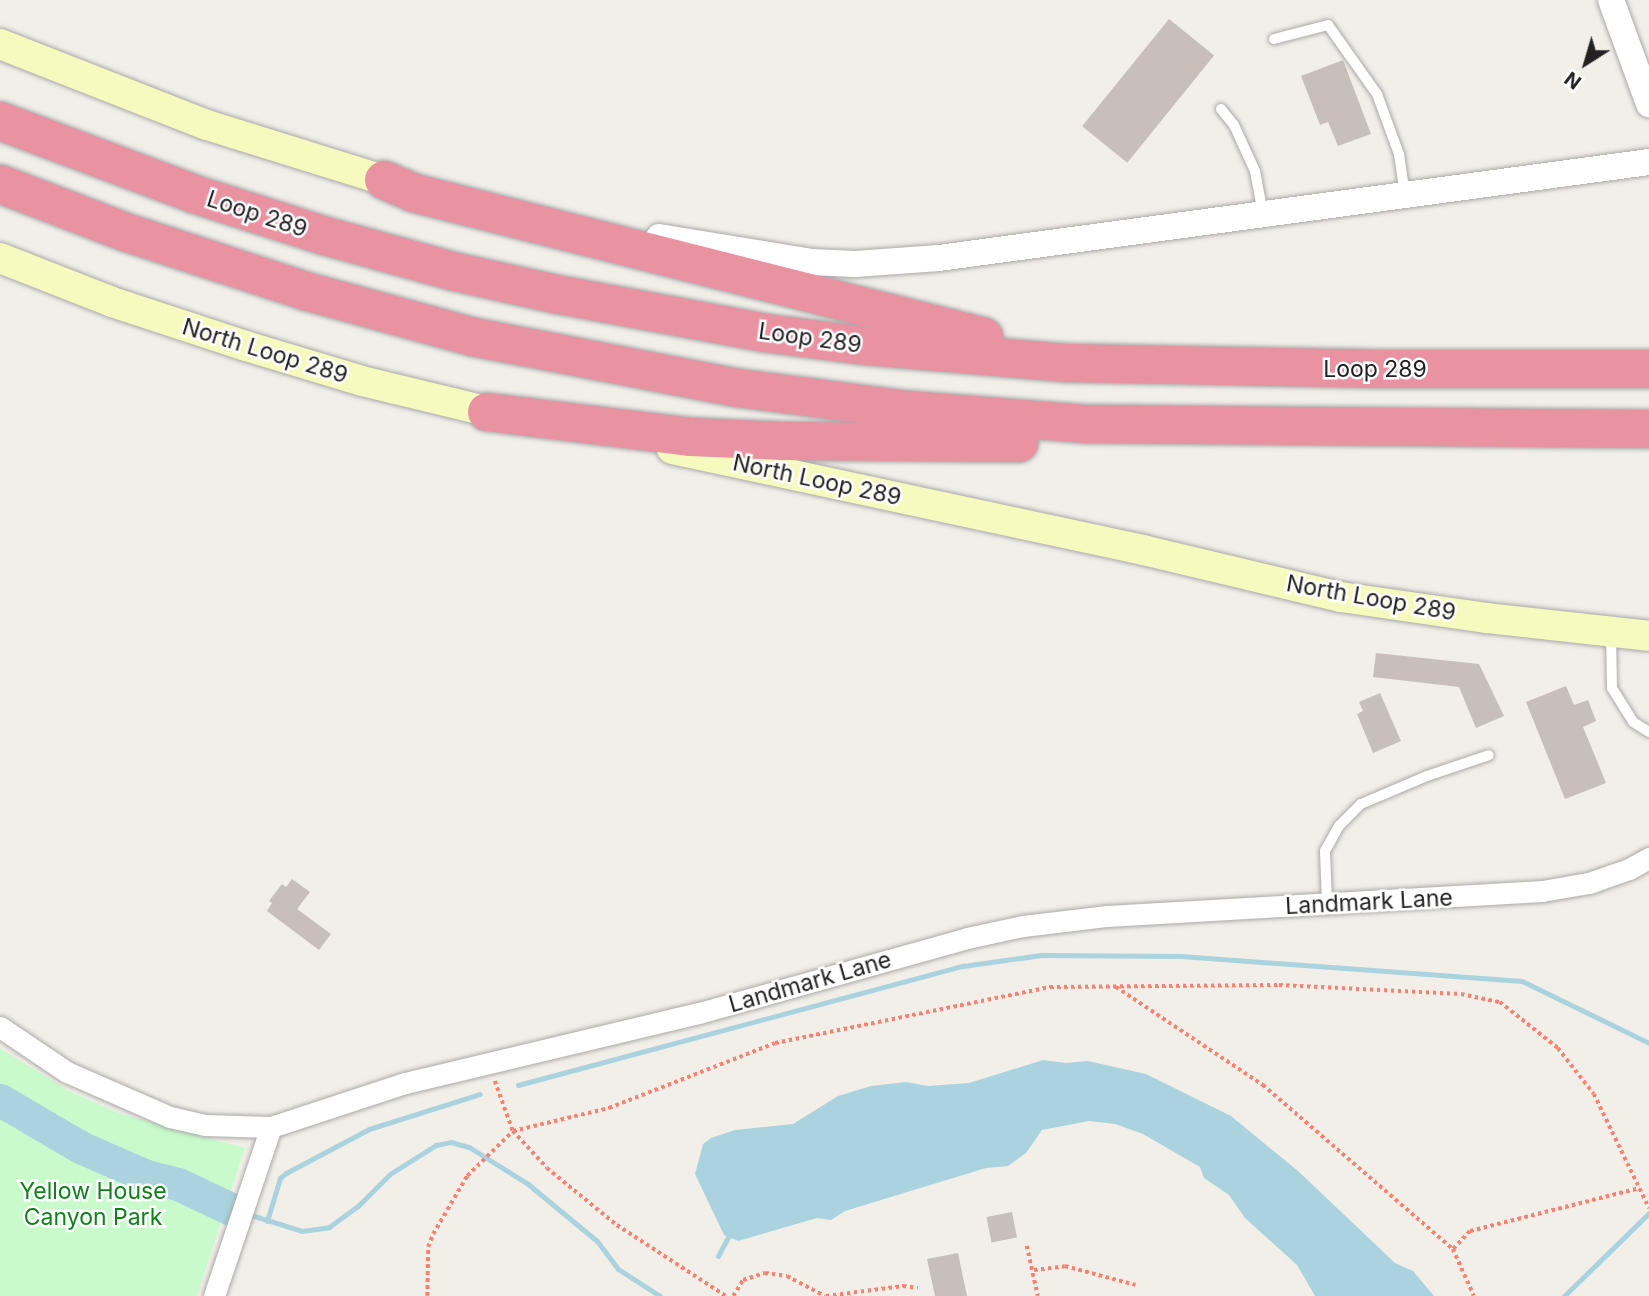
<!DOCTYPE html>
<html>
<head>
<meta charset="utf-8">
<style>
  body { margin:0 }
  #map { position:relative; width:1649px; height:1296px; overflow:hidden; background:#f2efe9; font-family:Inter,sans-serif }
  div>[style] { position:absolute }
  .park>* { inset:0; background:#c8facc }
  .water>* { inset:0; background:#aad3df }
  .stream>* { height:5px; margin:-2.5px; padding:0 2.5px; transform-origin:2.5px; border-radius:2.5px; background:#aad3df }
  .river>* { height:33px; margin:-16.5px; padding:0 16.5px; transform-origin:16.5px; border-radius:16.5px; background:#aad3df }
  .building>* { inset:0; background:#c7bfb8; transform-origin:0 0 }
  .path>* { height:3.5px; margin-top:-1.75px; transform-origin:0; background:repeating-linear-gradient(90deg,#fa8072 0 3.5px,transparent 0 7px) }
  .roads { filter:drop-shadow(0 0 2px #a9a9a9) drop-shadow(0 0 2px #a9a9a9) }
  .service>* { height:10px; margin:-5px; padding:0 5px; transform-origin:5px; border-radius:5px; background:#fff }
  .minor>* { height:21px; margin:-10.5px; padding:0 10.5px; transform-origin:10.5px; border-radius:10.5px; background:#fff }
  .tertiary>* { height:26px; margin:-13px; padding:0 13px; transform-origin:13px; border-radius:13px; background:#fff }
  .secondary>* { height:30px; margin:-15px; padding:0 15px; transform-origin:15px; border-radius:15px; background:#f7fabf }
  .motorway>* { height:38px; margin:-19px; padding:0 19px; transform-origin:19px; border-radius:19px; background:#e892a2 }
  span { translate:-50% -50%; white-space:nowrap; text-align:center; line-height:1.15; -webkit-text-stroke:5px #fff; paint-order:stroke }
  .street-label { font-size:23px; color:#222 }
  .park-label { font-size:23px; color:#0c8416 }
  .north { position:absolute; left:1551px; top:28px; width:70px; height:70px; -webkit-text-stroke:5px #fff; paint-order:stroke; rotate:217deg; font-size:19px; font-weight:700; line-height:28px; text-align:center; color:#222 }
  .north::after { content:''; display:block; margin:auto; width:24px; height:32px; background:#222; clip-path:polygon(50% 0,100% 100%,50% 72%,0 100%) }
</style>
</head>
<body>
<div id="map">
  <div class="park">
    <i style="clip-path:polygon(0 1048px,67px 1090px,118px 1113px,245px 1148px,197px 1296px,0 1296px)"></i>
  </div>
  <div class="water">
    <i style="clip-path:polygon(1043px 1060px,1066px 1063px,1088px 1061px,1146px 1074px,1231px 1116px,1298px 1171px,1395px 1263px,1413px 1271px,1434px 1296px,1315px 1296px,1297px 1265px,1245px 1218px,1229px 1195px,1204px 1178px,1200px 1167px,1143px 1134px,1115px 1124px,1089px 1121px,1042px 1130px,1026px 1153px,1008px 1166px,986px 1168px,845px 1211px,831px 1220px,817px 1218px,738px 1241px,724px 1235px,695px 1174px,703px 1144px,711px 1138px,735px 1130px,793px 1124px,838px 1096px,871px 1086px,906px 1082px,928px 1086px,969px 1083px)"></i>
  </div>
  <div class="stream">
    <i style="left:518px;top:1085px;width:461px;rotate:-15deg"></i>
    <i style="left:963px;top:966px;width:79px;rotate:-8deg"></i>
    <i style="left:1041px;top:955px;width:140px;rotate:0.4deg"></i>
    <i style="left:1181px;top:956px;width:342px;rotate:4.2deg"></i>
    <i style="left:1522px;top:981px;width:141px;rotate:26deg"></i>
    <i style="left:254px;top:1216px;width:50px;rotate:17.4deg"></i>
    <i style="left:302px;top:1231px;width:27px;rotate:-8deg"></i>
    <i style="left:329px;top:1227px;width:36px;rotate:-36deg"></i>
    <i style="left:358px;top:1206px;width:45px;rotate:-45deg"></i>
    <i style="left:390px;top:1174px;width:54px;rotate:-32.2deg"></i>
    <i style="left:436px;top:1145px;width:15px;rotate:-11deg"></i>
    <i style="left:451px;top:1142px;width:19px;rotate:16deg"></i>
    <i style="left:469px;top:1147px;width:70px;rotate:32.1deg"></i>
    <i style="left:528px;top:1184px;width:89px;rotate:39.6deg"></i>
    <i style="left:597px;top:1241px;width:35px;rotate:53deg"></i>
    <i style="left:618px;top:1269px;width:50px;rotate:32.7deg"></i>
    <i style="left:267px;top:1221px;width:45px;rotate:-73.2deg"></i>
    <i style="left:280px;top:1178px;width:8px;rotate:-40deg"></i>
    <i style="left:286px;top:1173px;width:94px;rotate:-27.9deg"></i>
    <i style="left:369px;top:1129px;width:116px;rotate:-17.5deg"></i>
    <i style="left:718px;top:1256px;width:30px;rotate:-62deg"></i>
    <i style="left:1564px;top:1296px;width:119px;rotate:-44.3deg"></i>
  </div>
  <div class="river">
    <i style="left:0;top:1100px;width:93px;rotate:30.4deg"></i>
    <i style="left:80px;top:1147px;width:72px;rotate:23.7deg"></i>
    <i style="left:146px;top:1176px;width:33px;rotate:14deg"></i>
    <i style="left:178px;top:1184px;width:59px;rotate:25.3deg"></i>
  </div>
  <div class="building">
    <i style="left:1169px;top:19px;width:58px;height:138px;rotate:39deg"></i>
    <i style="clip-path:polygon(1343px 60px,1371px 134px,1338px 146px,1328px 122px,1320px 125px,1301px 76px)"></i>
    <i style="clip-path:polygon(1376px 653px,1479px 664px,1504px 716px,1476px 728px,1459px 687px,1373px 677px)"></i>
    <i style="clip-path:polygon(1566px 686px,1574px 705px,1588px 700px,1596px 721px,1583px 727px,1606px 783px,1565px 799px,1526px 702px)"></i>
    <i style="clip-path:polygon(1380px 693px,1401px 741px,1373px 753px,1357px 714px,1363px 711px,1359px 702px)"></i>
    <i style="clip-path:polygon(292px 879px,310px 892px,297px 909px,331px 934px,319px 950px,267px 911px,272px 903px,269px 901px,282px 884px,286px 887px)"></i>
    <i style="left:1012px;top:1212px;width:26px;height:26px;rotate:79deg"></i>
    <i style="clip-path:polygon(958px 1253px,967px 1296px,935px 1296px,927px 1259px)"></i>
  </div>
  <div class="path">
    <i style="left:1116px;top:987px;width:177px;rotate:33.7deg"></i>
    <i style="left:1263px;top:1085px;width:251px;rotate:40.8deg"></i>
    <i style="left:1453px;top:1249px;width:25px;rotate:-47deg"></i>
    <i style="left:1470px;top:1231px;width:175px;rotate:-14.2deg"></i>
    <i style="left:495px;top:1081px;width:53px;rotate:70.2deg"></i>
    <i style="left:513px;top:1131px;width:50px;rotate:47.4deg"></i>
    <i style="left:547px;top:1168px;width:90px;rotate:39.2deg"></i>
    <i style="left:617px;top:1225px;width:130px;rotate:33.1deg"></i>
    <i style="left:1027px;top:1246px;width:51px;rotate:77.6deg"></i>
    <i style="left:1453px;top:1249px;width:51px;rotate:65.9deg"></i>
    <i style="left:1034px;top:1270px;width:31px;rotate:-7deg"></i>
    <i style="left:1065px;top:1266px;width:73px;rotate:15deg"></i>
    <i style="left:427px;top:1296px;width:49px;rotate:-88.8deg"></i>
    <i style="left:428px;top:1247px;width:14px;rotate:-69deg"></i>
    <i style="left:433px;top:1234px;width:67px;rotate:-59.6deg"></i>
    <i style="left:467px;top:1176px;width:64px;rotate:-44.4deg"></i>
    <i style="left:513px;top:1131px;width:99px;rotate:-13.5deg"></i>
    <i style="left:609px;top:1108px;width:178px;rotate:-21.4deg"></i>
    <i style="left:775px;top:1043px;width:281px;rotate:-11.5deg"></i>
    <i style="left:1050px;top:987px;width:229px;rotate:-0.5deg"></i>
    <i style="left:1279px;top:985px;width:182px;rotate:2.8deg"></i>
    <i style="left:1461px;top:994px;width:40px;rotate:12deg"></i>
    <i style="left:1500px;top:1002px;width:74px;rotate:38.4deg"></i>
    <i style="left:1558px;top:1048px;width:58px;rotate:52deg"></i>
    <i style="left:1594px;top:1094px;width:127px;rotate:64.2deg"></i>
    <i style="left:733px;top:1296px;width:19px;rotate:-58deg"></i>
    <i style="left:743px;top:1280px;width:23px;rotate:-18deg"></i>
    <i style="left:765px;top:1273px;width:22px;rotate:8deg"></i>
    <i style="left:787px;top:1276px;width:43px;rotate:27.8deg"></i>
    <i style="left:826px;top:1296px;width:78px;rotate:-7.4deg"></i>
    <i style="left:903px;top:1286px;width:15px;rotate:8deg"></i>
  </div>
  <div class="roads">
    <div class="service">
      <i style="left:1274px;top:39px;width:56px;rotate:-14.5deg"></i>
      <i style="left:1328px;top:25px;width:85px;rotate:54.6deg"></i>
      <i style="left:1377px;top:94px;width:64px;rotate:69.9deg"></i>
      <i style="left:1399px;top:154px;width:41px;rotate:81.7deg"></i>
      <i style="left:1221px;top:109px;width:21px;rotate:51deg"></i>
      <i style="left:1234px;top:125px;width:51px;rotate:65.5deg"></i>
      <i style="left:1255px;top:171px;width:44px;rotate:79.5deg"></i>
      <i style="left:1611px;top:634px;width:54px;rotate:88.9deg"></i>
      <i style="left:1612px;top:688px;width:40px;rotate:58deg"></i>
      <i style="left:1633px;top:722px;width:19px;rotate:32deg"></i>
      <i style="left:1327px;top:903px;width:52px;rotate:-92.2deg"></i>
      <i style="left:1325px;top:851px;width:29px;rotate:-61deg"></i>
      <i style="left:1339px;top:826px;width:31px;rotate:-45deg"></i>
      <i style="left:1361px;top:804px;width:72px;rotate:-23deg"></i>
      <i style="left:1427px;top:776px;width:65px;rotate:-18.7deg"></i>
    </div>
    <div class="minor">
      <i style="left:0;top:1027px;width:81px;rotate:33.9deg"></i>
      <i style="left:67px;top:1072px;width:112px;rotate:23.6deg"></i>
      <i style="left:170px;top:1117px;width:36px;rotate:13deg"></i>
      <i style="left:205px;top:1125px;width:66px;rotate:1.7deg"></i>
      <i style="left:271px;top:1127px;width:141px;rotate:-18.2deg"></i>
      <i style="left:405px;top:1083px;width:302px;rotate:-13.4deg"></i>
      <i style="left:699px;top:1013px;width:278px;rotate:-15.6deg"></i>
      <i style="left:967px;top:938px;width:57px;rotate:-12.1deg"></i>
      <i style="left:1023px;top:926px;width:85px;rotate:-6.8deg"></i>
      <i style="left:1107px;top:916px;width:436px;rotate:-3.3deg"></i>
      <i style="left:1542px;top:891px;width:48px;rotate:-9.7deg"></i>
      <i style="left:1589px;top:883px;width:42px;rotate:-19.3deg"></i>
      <i style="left:1629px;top:869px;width:23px;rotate:-29deg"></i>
      <i style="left:214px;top:1296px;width:178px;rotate:-71.4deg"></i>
    </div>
    <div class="tertiary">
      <i style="left:1611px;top:0;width:111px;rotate:69.9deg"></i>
      <i style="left:659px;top:237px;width:154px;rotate:9.3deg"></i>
      <i style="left:811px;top:262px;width:44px;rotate:2.6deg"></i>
      <i style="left:855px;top:264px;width:84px;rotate:-4.1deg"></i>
      <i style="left:939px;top:258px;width:716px;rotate:-7.7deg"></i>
    </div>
    <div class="secondary">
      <i style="left:0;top:44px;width:222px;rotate:21.4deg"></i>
      <i style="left:207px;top:125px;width:185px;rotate:17.3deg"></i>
      <i style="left:0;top:258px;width:120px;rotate:21.4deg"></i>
      <i style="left:112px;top:302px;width:141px;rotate:18.2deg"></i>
      <i style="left:246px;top:346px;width:121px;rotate:16.8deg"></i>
      <i style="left:362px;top:381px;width:149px;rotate:13.6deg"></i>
      <i style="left:672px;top:449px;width:482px;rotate:12.1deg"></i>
      <i style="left:1143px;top:550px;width:204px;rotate:13.4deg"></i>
      <i style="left:1341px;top:597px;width:148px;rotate:8.2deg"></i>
      <i style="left:1487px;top:618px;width:163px;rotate:6.3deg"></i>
    </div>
    <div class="motorway">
      <i style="left:0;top:121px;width:207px;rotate:20.6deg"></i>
      <i style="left:194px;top:194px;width:138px;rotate:17.8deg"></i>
      <i style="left:325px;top:236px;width:136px;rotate:15.4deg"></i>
      <i style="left:456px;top:272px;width:101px;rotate:12.5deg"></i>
      <i style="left:555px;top:294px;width:214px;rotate:10.5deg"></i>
      <i style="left:765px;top:333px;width:103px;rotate:7.3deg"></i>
      <i style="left:867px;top:346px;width:201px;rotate:4.9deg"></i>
      <i style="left:1067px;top:363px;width:311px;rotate:1.1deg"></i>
      <i style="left:1378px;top:369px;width:271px"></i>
      <i style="left:384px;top:180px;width:33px;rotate:23deg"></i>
      <i style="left:414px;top:193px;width:588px;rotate:14.18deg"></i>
      <i style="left:0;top:184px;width:134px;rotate:21deg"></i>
      <i style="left:125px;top:232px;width:189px;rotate:18.1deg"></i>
      <i style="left:305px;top:291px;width:174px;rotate:15.3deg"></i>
      <i style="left:473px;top:337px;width:270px;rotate:10.9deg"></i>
      <i style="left:738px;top:388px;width:171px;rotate:7.4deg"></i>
      <i style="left:908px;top:410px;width:177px;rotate:4.5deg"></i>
      <i style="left:1084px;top:424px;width:565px;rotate:0.51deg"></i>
      <i style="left:487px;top:412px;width:206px;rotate:7deg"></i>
      <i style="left:691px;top:437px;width:92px;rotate:2.5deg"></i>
      <i style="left:783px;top:441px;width:236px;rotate:0.5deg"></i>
    </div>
  </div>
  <div class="street-label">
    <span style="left:257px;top:214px;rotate:18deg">Loop 289</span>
    <span style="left:810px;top:338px;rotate:8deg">Loop 289</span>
    <span style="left:265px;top:351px;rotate:17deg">North Loop 289</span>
    <span style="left:1375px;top:369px">Loop 289</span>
    <span style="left:817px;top:480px;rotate:12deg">North Loop 289</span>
    <span style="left:1371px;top:598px;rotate:10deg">North Loop 289</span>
    <span style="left:1369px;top:902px;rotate:-3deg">Landmark Lane</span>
    <span style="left:810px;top:982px;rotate:-16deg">Landmark Lane</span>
  </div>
  <div class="park-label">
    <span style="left:93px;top:1204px">Yellow House<br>Canyon Park</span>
  </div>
  <div class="north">N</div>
</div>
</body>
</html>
